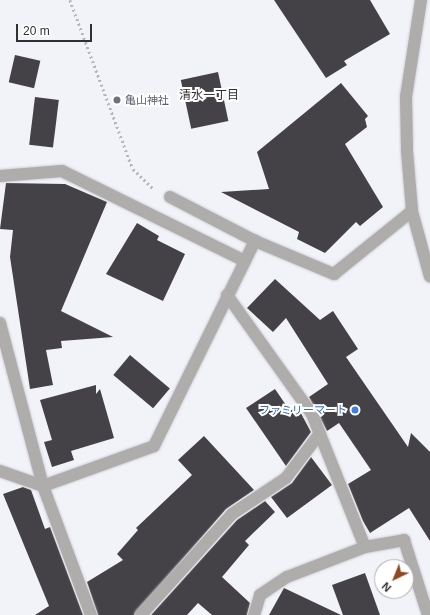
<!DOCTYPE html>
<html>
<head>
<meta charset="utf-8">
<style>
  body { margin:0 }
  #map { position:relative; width:430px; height:615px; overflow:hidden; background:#f1f3f9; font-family:Arial,"Noto Sans JP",sans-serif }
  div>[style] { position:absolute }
  .building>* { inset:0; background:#444247; transform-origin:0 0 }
  .path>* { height:2.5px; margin-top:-1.25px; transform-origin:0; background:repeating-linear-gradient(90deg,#b5b7bb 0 2px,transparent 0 5px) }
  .roads { filter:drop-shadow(0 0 1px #ced0d5) drop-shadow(0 0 1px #ced0d5) }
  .minor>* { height:12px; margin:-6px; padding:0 6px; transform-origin:6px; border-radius:6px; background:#afacac }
  .dots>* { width:11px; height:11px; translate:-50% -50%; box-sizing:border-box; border:2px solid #fff; border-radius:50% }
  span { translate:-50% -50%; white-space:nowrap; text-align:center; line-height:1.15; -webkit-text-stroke:4px #fff; paint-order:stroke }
  .worship-label { font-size:11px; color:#5b616d }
  .left { translate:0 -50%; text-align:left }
  .shop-label { font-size:11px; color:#366cbe }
  .right { translate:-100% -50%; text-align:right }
  .neighbourhood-label { font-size:12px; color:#303032 }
  .north { position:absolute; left:374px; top:559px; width:40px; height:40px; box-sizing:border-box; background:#fff; border:1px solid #acacad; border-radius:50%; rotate:223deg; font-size:11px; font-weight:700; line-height:16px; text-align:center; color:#303032 }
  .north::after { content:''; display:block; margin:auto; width:14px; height:18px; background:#8f4922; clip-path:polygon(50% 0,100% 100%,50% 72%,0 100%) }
  .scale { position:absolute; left:16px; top:24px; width:76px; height:18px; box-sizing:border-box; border:2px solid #303032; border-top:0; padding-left:5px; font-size:12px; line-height:14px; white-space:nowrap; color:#303032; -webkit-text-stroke:3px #fff; paint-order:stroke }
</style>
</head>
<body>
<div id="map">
  <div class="building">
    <i style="clip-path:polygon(274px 0,370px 0,390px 34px,344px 61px,347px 65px,326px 78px)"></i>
    <i style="left:15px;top:55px;width:26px;height:28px;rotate:13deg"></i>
    <i style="left:218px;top:72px;width:50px;height:38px;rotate:78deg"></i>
    <i style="clip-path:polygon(341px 83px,368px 116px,365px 119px,367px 127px,345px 144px,383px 207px,360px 226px,356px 222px,325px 253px,297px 239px,299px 232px,221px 192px,269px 189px,257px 152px)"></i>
    <i style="left:35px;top:97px;width:24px;height:48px;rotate:7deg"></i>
    <i style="clip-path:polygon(6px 183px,65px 184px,107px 202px,61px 311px,113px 337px,61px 341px,62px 348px,46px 350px,53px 385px,30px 389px,10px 257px,13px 230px,0 229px)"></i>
    <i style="clip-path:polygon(137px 223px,159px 236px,157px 240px,185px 254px,163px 301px,106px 274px)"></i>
    <i style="clip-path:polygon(275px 279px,320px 320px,333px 311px,358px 349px,346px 357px,408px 447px,411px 433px,430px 452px,430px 541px,409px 508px,370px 533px,363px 521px,348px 484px,371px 470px,339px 423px,327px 431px,309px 397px,328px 384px,286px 318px,273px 332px,247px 308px)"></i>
    <i style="left:130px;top:355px;width:52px;height:26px;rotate:40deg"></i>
    <i style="clip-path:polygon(96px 385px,96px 394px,100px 389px,114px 438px,71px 451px,74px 460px,52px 467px,44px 442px,52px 440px,40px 400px)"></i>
    <i style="clip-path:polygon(275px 389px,290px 411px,297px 406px,311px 432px,286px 466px,246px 408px)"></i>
    <i style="clip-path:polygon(204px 436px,254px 490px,226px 509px,134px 615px,98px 615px,87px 582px,123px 560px,117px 554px,138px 530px,136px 528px,192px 475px,178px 460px)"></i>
    <i style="clip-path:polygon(311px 457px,332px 485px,287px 518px,271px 497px,292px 483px)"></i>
    <i style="clip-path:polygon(23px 487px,31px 490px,45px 529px,50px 527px,83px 615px,35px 615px,49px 606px,3px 494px)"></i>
    <i style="clip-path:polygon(265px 501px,275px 512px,245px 541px,249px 545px,222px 577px,250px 603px,247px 615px,212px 615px,198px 603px,187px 615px,151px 615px,237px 520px)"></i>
    <i style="clip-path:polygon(365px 573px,380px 615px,343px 615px,332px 585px)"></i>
    <i style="clip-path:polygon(284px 588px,341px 615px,269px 615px)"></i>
  </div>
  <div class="path">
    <i style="left:70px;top:0;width:180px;rotate:69.6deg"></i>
    <i style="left:133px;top:169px;width:29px;rotate:44deg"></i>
  </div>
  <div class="roads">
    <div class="minor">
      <i style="left:421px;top:0;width:98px;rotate:98.8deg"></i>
      <i style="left:406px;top:97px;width:54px;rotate:88.9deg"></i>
      <i style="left:407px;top:151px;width:60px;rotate:85.2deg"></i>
      <i style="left:412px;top:211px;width:68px;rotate:74.7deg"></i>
      <i style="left:0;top:176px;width:62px;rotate:-4.6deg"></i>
      <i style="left:62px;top:171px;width:204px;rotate:26.2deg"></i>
      <i style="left:170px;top:197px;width:96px;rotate:27.4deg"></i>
      <i style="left:255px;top:241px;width:86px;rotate:22.7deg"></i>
      <i style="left:334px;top:274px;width:100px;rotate:-38.9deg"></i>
      <i style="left:227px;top:295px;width:146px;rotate:54.5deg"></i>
      <i style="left:312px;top:414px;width:143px;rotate:68.3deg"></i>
      <i style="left:0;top:323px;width:169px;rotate:75.2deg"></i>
      <i style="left:43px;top:486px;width:138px;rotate:69.6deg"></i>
      <i style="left:0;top:471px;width:46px;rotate:19.2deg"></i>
      <i style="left:43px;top:486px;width:118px;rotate:-19.8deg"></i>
      <i style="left:154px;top:446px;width:229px;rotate:-63.8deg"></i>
      <i style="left:141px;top:615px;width:136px;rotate:-48deg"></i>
      <i style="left:232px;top:514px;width:65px;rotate:-33.7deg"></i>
      <i style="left:286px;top:478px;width:56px;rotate:-52.9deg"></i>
      <i style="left:254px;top:615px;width:21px;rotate:-73deg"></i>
      <i style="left:260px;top:595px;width:32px;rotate:-34deg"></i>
      <i style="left:287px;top:577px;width:84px;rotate:-21deg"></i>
      <i style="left:365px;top:547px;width:40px;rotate:-10deg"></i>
      <i style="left:404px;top:540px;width:79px;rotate:72.3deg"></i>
    </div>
  </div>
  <div class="dots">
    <i style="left:117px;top:100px;background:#6b7280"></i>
    <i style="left:355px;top:410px;background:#3f7fe0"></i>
  </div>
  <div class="worship-label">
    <span class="left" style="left:125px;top:100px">亀山神社</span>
  </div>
  <div class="shop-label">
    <span class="right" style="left:347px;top:410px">ファミリーマート</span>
  </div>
  <div class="neighbourhood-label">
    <span style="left:209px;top:96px">清水一丁目</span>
  </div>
  <div class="north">N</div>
  <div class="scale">20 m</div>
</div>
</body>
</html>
